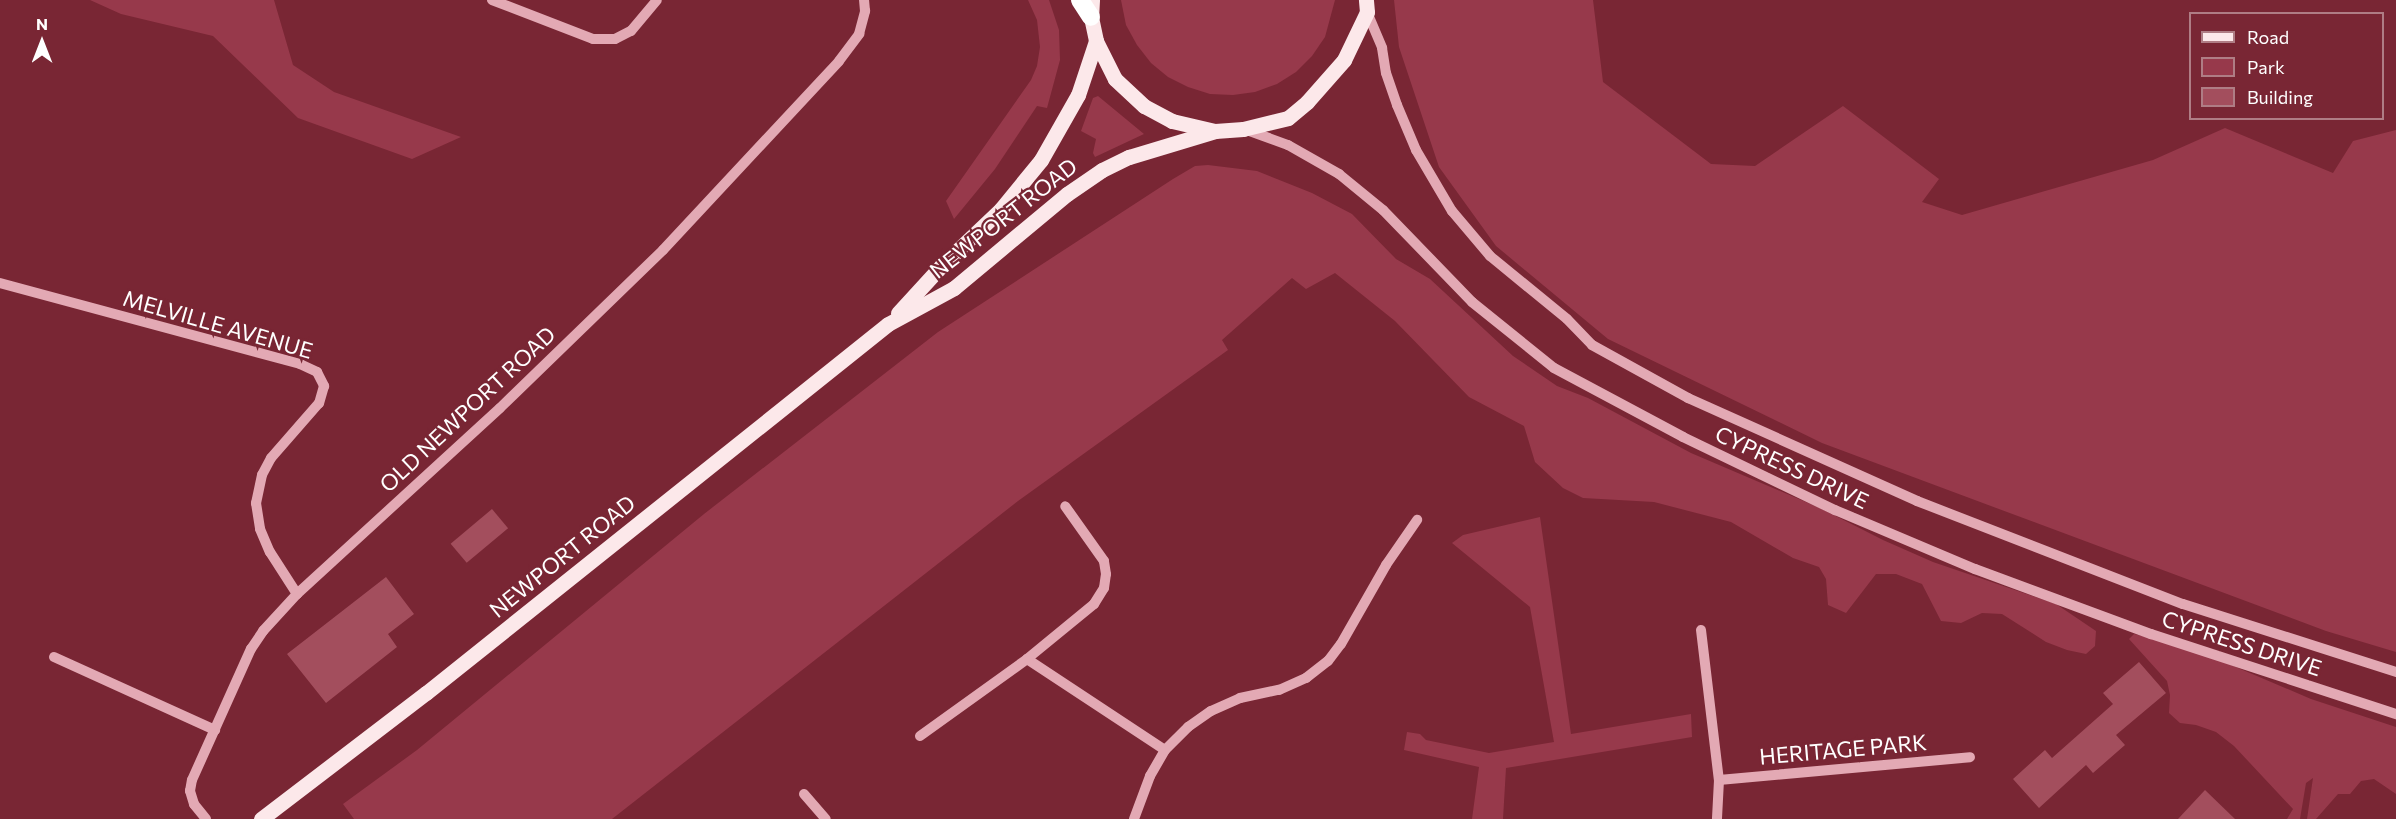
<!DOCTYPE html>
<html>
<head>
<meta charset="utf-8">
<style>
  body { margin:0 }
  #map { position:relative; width:2396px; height:819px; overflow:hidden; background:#792634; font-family:Commissioner,sans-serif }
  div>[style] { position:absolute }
  .green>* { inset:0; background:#97394b }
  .building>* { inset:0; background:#a34e5d; transform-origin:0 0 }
  .minor>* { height:10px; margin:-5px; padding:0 5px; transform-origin:5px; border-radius:5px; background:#e3a9b4 }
  .major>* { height:15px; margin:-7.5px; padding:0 7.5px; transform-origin:7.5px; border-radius:7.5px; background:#fce8ea }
  .highway>* { height:18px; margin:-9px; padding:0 9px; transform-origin:9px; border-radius:9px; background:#fff }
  span { translate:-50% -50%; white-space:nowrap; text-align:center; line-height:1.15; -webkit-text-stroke:4.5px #792634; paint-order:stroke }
  .street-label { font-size:22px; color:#fff }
  .legend { position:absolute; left:2189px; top:12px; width:195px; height:108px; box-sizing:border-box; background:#792634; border:2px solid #af7d85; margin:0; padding:8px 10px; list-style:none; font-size:18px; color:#fff }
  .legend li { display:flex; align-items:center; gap:12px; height:30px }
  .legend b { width:30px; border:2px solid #af7d85 }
  .north { position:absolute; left:12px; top:12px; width:60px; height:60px; -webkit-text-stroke:4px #792634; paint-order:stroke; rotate:0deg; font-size:16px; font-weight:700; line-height:24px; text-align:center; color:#fff }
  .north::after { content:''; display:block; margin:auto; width:21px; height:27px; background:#fff; clip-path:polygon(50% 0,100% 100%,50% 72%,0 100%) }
</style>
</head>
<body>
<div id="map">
  <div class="green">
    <i style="clip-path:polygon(90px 0,274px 0,293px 65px,334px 92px,461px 137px,412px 159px,298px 118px,213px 36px,121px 14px)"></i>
    <i style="clip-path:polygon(1028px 0,1049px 0,1059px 30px,1060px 60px,1047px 108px,1037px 106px,995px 169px,954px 219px,946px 201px,1031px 80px,1037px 66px,1040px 47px,1037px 20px)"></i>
    <i style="clip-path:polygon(1121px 0,1335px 0,1325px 37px,1312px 56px,1296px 72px,1277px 84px,1255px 92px,1233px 95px,1210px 94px,1188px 87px,1168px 77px,1151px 63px,1137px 45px,1126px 25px)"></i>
    <i style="clip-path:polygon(1394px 0,1593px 0,1603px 82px,1711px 164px,1755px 166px,1843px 106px,1939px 179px,1922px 202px,1962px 215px,2153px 160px,2225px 128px,2333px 173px,2353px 141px,2396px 130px,2396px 652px,2326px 631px,1822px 443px,1608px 339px,1496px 246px,1439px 167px,1399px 47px)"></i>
    <i style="clip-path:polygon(1098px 96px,1144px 134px,1095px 157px,1093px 153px,1096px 139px,1081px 131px,1093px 98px)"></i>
    <i style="clip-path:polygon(1208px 165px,1257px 171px,1312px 193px,1352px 214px,1396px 259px,1430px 279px,1513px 356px,1557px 386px,1588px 398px,1691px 453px,1820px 508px,1883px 540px,1933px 562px,2056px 604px,2096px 631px,2095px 646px,2086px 654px,2067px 650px,2046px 642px,2002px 614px,1982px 613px,1961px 623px,1941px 621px,1922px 584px,1896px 574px,1876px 574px,1846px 613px,1828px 605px,1826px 579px,1819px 567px,1793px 558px,1731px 522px,1654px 502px,1583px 498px,1563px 488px,1535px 462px,1524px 426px,1469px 397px,1395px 321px,1335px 273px,1306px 289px,1292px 278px,1222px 340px,1228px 350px,1018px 501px,612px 819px,354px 819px,343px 804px,417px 750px,704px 514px,938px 332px,1173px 179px,1195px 166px)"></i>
    <i style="clip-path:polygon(1540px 517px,1571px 734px,1691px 714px,1692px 737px,1506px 768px,1503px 819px,1472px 819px,1479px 767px,1404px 750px,1407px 732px,1420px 734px,1426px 740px,1489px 753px,1554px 742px,1530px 607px,1452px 543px,1463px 535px)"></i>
    <i style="clip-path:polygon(2134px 634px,2189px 647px,2311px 699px,2396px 727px,2396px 794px,2374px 779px,2361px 781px,2350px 794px,2338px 794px,2316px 819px,2307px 819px,2313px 778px,2306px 783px,2300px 819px,2287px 819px,2293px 809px,2234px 746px,2216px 732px,2196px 725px,2180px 723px,2169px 713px,2170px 695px,2167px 681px,2129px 639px)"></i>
  </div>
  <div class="building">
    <i style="left:492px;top:509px;width:25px;height:54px;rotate:50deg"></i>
    <i style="clip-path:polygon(386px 577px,414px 614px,388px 634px,397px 647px,326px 703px,287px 654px)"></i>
    <i style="clip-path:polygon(2139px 662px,2166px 693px,2116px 735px,2125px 745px,2093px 773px,2086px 765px,2039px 808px,2013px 779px,2045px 750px,2052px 758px,2113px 704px,2103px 693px)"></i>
    <i style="clip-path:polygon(2205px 790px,2235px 819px,2178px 819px)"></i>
  </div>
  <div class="minor">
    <i style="left:492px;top:0;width:108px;rotate:21.1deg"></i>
    <i style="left:593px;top:39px;width:22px"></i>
    <i style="left:615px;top:39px;width:18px;rotate:-27deg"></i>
    <i style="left:631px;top:31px;width:40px;rotate:-50deg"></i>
    <i style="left:1367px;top:12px;width:39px;rotate:67deg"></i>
    <i style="left:1382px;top:48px;width:25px;rotate:81deg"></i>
    <i style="left:1386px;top:73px;width:34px;rotate:71deg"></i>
    <i style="left:1397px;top:105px;width:49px;rotate:67.1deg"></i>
    <i style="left:1416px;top:150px;width:71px;rotate:59.5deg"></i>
    <i style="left:1452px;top:211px;width:59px;rotate:49.8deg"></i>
    <i style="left:1490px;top:256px;width:99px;rotate:39.3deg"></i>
    <i style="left:1567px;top:319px;width:36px;rotate:46deg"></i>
    <i style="left:1592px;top:345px;width:110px;rotate:28.9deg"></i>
    <i style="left:1688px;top:398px;width:251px;rotate:24.2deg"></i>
    <i style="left:1917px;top:501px;width:285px;rotate:21.2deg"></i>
    <i style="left:2183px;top:604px;width:224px;rotate:17.7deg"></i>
    <i style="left:1244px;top:129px;width:47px;rotate:20deg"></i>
    <i style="left:1288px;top:145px;width:59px;rotate:29.6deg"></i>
    <i style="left:1339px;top:174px;width:57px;rotate:39.3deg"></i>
    <i style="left:1383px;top:210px;width:128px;rotate:45.9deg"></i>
    <i style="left:1472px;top:302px;width:105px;rotate:38.8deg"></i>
    <i style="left:1554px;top:368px;width:146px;rotate:28.1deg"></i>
    <i style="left:1683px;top:437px;width:169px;rotate:25.7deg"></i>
    <i style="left:1835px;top:510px;width:152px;rotate:22.9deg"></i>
    <i style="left:1975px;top:569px;width:188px;rotate:20.3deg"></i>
    <i style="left:2151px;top:634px;width:258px;rotate:18.1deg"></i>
    <i style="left:0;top:283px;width:311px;rotate:15.1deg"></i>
    <i style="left:300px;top:364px;width:19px;rotate:25deg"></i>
    <i style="left:317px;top:372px;width:16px;rotate:63deg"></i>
    <i style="left:324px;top:386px;width:18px;rotate:106deg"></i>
    <i style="left:319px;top:403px;width:73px;rotate:131.1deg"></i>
    <i style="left:271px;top:458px;width:19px;rotate:118deg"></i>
    <i style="left:262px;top:475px;width:29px;rotate:102deg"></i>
    <i style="left:256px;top:503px;width:26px;rotate:81deg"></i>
    <i style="left:260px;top:529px;width:25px;rotate:67deg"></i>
    <i style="left:270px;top:552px;width:50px;rotate:57.3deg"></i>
    <i style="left:1701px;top:630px;width:151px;rotate:83.2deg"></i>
    <i style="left:1719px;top:780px;width:39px;rotate:93deg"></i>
    <i style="left:54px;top:657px;width:177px;rotate:24.4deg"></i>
    <i style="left:1027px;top:659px;width:165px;rotate:33.4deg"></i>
    <i style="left:920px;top:736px;width:132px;rotate:-35.7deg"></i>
    <i style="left:1027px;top:659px;width:87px;rotate:-39.4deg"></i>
    <i style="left:1094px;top:604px;width:19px;rotate:-58deg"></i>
    <i style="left:1104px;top:588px;width:14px;rotate:-82deg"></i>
    <i style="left:1106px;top:574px;width:13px;rotate:-99deg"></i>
    <i style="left:1104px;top:561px;width:67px;rotate:-125.3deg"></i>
    <i style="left:1719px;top:780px;width:252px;rotate:-5.2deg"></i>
    <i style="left:804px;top:794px;width:33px;rotate:49deg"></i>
    <i style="left:206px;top:819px;width:19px;rotate:-129deg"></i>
    <i style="left:194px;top:804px;width:14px;rotate:-107deg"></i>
    <i style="left:190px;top:791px;width:11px;rotate:-80deg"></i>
    <i style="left:192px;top:780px;width:144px;rotate:-65.8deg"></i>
    <i style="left:251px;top:649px;width:22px;rotate:-56deg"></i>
    <i style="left:263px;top:631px;width:50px;rotate:-47.4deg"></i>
    <i style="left:297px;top:594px;width:275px;rotate:-42.5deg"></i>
    <i style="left:500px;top:408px;width:227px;rotate:-44.1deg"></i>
    <i style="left:663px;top:250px;width:258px;rotate:-47deg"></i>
    <i style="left:839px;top:61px;width:34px;rotate:-53deg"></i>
    <i style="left:859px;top:34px;width:24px;rotate:-75deg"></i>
    <i style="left:865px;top:11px;width:11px;rotate:-95deg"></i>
    <i style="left:1134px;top:819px;width:46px;rotate:-69.6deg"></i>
    <i style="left:1150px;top:776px;width:30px;rotate:-60deg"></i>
    <i style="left:1165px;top:750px;width:33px;rotate:-45deg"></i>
    <i style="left:1188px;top:727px;width:28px;rotate:-35deg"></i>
    <i style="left:1211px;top:711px;width:32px;rotate:-24deg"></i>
    <i style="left:1240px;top:698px;width:40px;rotate:-12deg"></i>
    <i style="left:1279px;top:690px;width:30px;rotate:-24deg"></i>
    <i style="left:1306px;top:678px;width:28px;rotate:-38deg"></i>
    <i style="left:1328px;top:661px;width:21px;rotate:-53deg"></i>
    <i style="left:1341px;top:644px;width:91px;rotate:-60.3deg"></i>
    <i style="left:1386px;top:565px;width:55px;rotate:-55.4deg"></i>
  </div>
  <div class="major">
    <i style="left:1092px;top:0;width:17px;rotate:93deg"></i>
    <i style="left:1091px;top:17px;width:25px;rotate:78deg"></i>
    <i style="left:1096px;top:41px;width:42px;rotate:63.4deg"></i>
    <i style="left:1115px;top:79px;width:40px;rotate:43deg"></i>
    <i style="left:1144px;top:106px;width:32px;rotate:28deg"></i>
    <i style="left:1172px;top:121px;width:44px;rotate:13.1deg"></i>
    <i style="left:1215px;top:131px;width:28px;rotate:-4deg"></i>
    <i style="left:1243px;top:129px;width:46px;rotate:-13.7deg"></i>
    <i style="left:1288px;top:118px;width:25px;rotate:-40deg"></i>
    <i style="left:1307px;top:102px;width:56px;rotate:-48.6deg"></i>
    <i style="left:1344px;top:60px;width:53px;rotate:-64.4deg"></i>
    <i style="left:1367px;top:12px;width:12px;rotate:-95deg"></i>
    <i style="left:898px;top:313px;width:64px;rotate:-47.5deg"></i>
    <i style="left:941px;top:266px;width:83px;rotate:-43.5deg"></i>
    <i style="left:1001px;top:209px;width:63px;rotate:-50.8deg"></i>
    <i style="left:1041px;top:160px;width:75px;rotate:-60.4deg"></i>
    <i style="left:1078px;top:95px;width:57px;rotate:-71.6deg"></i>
    <i style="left:261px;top:819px;width:208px;rotate:-37.4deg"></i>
    <i style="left:426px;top:693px;width:591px;rotate:-38.61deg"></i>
    <i style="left:888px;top:324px;width:75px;rotate:-28.6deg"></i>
    <i style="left:954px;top:288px;width:147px;rotate:-39.8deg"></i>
    <i style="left:1067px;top:194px;width:42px;rotate:-34.4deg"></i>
    <i style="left:1102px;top:170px;width:30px;rotate:-26deg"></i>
    <i style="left:1129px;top:157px;width:90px;rotate:-16.8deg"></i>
  </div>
  <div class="highway">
    <i style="left:1080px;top:0;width:20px;rotate:57deg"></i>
  </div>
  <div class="street-label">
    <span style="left:1003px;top:218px;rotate:-38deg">NEWPORT ROAD</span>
    <span style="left:218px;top:324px;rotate:16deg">MELVILLE AVENUE</span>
    <span style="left:467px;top:409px;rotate:-43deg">OLD NEWPORT ROAD</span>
    <span style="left:1792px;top:467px;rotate:25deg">CYPRESS DRIVE</span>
    <span style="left:562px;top:556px;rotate:-39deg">NEWPORT ROAD</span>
    <span style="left:2242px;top:643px;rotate:18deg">CYPRESS DRIVE</span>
    <span style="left:1843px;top:749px;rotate:-5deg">HERITAGE PARK</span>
  </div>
  <ul class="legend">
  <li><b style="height:8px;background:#fce8ea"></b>Road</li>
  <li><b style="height:16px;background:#97394b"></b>Park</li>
  <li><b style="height:16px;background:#a34e5d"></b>Building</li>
  </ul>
  <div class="north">N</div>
</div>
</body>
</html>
